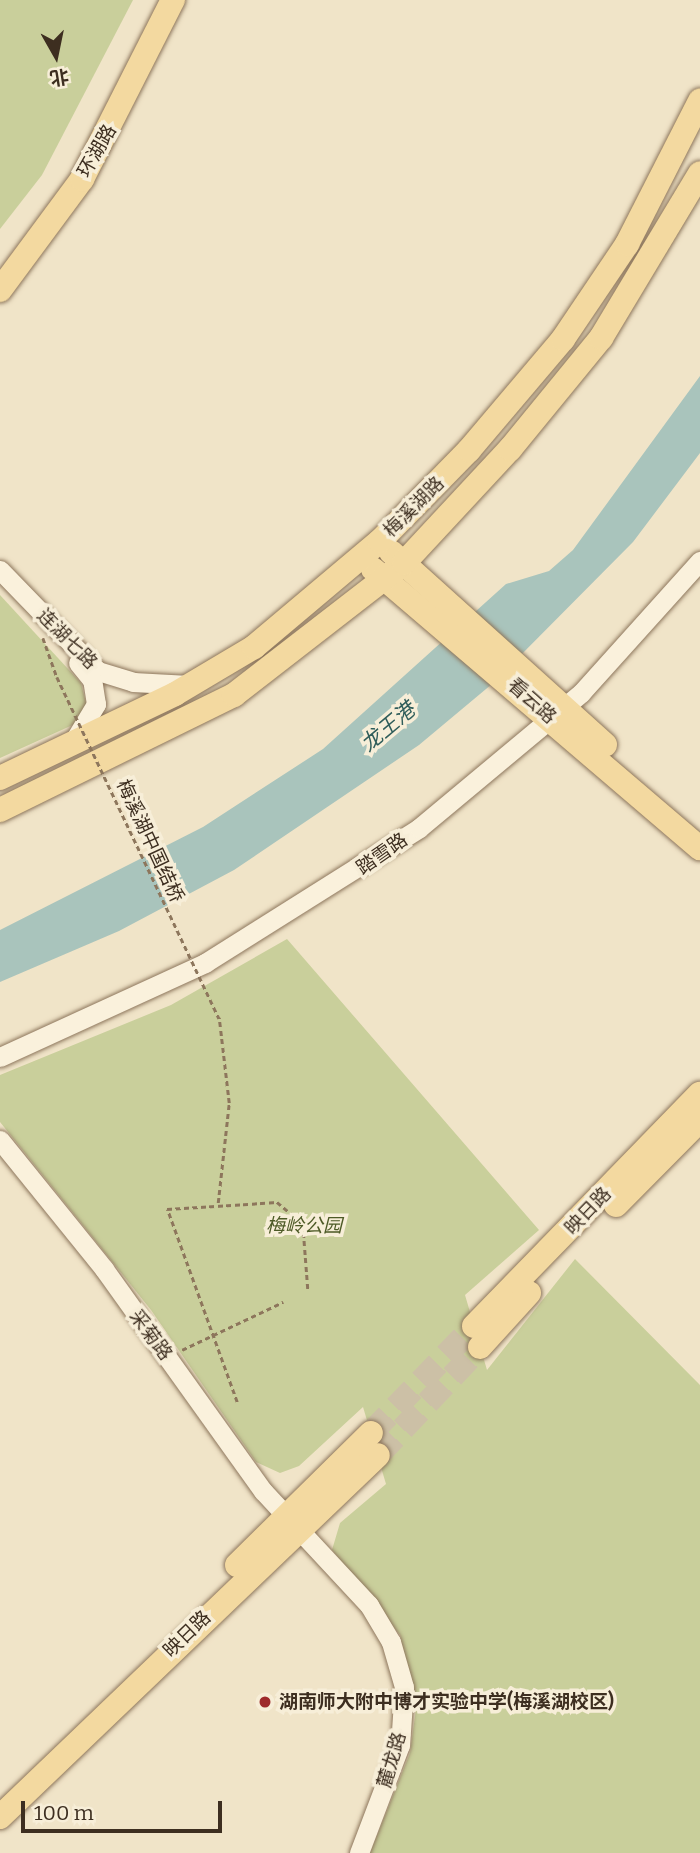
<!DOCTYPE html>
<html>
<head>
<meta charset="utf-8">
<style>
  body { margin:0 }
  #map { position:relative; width:700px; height:1853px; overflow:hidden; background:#f0e4c8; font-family:Bitter,"Noto Sans SC",serif }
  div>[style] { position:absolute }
  .green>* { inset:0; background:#c9cf9b }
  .water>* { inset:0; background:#a9c4bc }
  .major-tunnel>* { height:24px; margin-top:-12px; transform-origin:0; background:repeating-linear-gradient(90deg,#ccc0a6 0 24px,transparent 0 36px) }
  .path>* { height:2.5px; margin-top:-1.25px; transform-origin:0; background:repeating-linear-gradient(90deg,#8d765c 0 5px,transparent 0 8.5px) }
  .roads { filter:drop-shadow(0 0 2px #8d765c) drop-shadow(0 0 2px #8d765c) }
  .minor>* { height:19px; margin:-9.5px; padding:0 9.5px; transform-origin:9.5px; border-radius:9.5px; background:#faf1dc }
  .major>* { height:24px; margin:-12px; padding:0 12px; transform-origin:12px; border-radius:12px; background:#f3d9a0 }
  .path-bridge>* { height:2.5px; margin-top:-1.25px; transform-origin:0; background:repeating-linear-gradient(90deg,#8d765c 0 5px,transparent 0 8.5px) }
  .dots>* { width:19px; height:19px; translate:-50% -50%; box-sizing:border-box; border:4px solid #f7eed8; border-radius:50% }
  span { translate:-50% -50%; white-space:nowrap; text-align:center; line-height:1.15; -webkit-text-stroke:7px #f7eed8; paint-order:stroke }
  .street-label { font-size:19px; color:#3d2e20 }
  .park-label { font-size:19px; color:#4d5a26; font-style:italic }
  .poi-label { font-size:19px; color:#3d2e20; font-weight:700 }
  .left { translate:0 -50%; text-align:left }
  .water-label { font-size:21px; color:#2f5d5a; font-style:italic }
  .north { position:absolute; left:21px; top:21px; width:70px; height:70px; -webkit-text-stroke:5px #f7eed8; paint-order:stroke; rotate:171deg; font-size:19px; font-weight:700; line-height:28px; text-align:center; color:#3d2e20 }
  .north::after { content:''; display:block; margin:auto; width:24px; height:32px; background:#3d2e20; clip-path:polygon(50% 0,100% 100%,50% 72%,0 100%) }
  .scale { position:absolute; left:21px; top:1801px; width:201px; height:32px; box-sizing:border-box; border:4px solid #3d2e20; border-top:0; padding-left:9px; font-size:21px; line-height:24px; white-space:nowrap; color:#3d2e20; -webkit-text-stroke:5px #f7eed8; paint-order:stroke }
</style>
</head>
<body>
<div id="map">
  <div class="green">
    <i style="clip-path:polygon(0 0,133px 0,42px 175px,0 229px)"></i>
    <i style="clip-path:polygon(0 595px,81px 683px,86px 703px,77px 723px,0 758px)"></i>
    <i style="clip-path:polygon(287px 939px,539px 1230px,465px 1295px,487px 1370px,575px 1259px,700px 1385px,700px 1853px,370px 1853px,410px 1753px,416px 1709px,400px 1635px,332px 1550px,340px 1523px,386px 1484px,363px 1407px,299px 1466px,280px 1473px,256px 1462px,151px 1310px,0 1122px,0 1075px,171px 1005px)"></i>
  </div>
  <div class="water">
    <i style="clip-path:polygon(700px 376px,700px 453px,633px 542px,492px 684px,419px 745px,234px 870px,119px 931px,0 982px,0 930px,203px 827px,323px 749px,506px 584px,549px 571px,573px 550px)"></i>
  </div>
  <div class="major-tunnel">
    <i style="left:371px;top:1433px;width:149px;rotate:-46.1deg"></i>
    <i style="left:378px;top:1455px;width:149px;rotate:-46.6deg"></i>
  </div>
  <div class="path">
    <i style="left:43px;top:638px;width:41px;rotate:70.3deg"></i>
    <i style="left:218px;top:1203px;width:101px;rotate:-83.7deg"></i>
    <i style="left:229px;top:1103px;width:86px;rotate:-96.7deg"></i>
    <i style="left:182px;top:1350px;width:112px;rotate:-25.4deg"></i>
    <i style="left:237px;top:1402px;width:205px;rotate:-109.9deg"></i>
    <i style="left:167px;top:1209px;width:110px;rotate:-3.6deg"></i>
    <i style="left:277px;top:1202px;width:34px;rotate:40deg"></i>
    <i style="left:303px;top:1224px;width:65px;rotate:85.6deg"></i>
  </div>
  <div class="roads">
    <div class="minor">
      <i style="left:0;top:570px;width:141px;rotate:45.9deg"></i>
      <i style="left:98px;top:671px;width:37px;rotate:17deg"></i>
      <i style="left:133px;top:682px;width:56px;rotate:3.1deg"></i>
      <i style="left:75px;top:739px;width:41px;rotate:-59deg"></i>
      <i style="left:96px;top:704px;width:24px;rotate:-99deg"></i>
      <i style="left:92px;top:680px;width:22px;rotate:-129deg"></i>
      <i style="left:0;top:1057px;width:226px;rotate:-24.6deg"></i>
      <i style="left:205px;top:963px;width:253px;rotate:-32.2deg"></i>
      <i style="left:419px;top:828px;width:211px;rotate:-39.8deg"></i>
      <i style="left:581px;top:693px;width:178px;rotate:-48deg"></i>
      <i style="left:0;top:1140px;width:166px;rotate:51.1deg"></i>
      <i style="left:104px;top:1269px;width:273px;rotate:54.4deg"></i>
      <i style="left:263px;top:1491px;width:156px;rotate:47.1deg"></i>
      <i style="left:369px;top:1605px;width:43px;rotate:59.3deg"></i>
      <i style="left:391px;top:1642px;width:47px;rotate:73.9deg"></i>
      <i style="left:404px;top:1687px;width:58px;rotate:93.9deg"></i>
      <i style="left:400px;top:1745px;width:116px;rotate:110.8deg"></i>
    </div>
    <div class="major">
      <i style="left:0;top:290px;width:138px;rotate:-53.5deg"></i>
      <i style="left:82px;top:179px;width:201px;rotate:-63.1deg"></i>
      <i style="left:391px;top:552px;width:288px;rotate:42deg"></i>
      <i style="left:373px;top:569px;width:430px;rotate:40.5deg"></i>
      <i style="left:0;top:778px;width:194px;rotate:-25.6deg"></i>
      <i style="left:175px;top:694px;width:92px;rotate:-30.7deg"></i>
      <i style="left:254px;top:647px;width:165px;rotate:-40.1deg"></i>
      <i style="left:380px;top:541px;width:127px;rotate:-45.6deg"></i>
      <i style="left:469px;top:450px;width:145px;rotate:-49.7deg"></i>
      <i style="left:563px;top:339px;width:115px;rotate:-56deg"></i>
      <i style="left:627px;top:244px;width:161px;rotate:-63deg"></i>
      <i style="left:0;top:810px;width:261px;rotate:-26.2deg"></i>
      <i style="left:234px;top:695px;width:215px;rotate:-37.8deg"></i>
      <i style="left:404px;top:563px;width:156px;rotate:-47.1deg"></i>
      <i style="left:510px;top:449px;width:144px;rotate:-50.7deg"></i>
      <i style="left:601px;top:338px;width:192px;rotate:-59deg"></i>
      <i style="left:616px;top:1205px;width:120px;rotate:-45.3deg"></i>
      <i style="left:474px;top:1326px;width:324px;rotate:-45.8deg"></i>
      <i style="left:480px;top:1347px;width:73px;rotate:-47.8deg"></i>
      <i style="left:237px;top:1565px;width:188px;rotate:-44.6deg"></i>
      <i style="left:0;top:1817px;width:523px;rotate:-43.76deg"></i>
    </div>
  </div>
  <div class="path-bridge">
    <i style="left:57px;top:677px;width:378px;rotate:64.6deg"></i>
  </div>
  <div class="dots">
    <i style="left:265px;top:1702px;background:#9e2a2b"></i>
  </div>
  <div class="street-label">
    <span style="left:97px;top:151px;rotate:-60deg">环湖路</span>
    <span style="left:414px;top:507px;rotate:-45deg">梅溪湖路</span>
    <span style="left:67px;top:639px;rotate:45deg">连湖七路</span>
    <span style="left:532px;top:701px;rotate:42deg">看云路</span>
    <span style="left:150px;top:841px;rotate:65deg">梅溪湖中国结桥</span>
    <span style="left:382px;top:854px;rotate:-35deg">踏雪路</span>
    <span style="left:588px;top:1211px;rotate:-46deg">映日路</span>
    <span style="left:151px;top:1335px;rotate:54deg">采菊路</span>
    <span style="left:187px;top:1634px;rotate:-44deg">映日路</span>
    <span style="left:392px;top:1760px;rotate:-74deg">麓龙路</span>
  </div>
  <div class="park-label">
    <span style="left:304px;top:1226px">梅岭公园</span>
  </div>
  <div class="poi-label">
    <span class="left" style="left:279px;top:1702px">湖南师大附中博才实验中学(梅溪湖校区)</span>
  </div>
  <div class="water-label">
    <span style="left:388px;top:727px;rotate:-40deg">龙王港</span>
  </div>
  <div class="north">北</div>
  <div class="scale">100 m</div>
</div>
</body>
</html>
